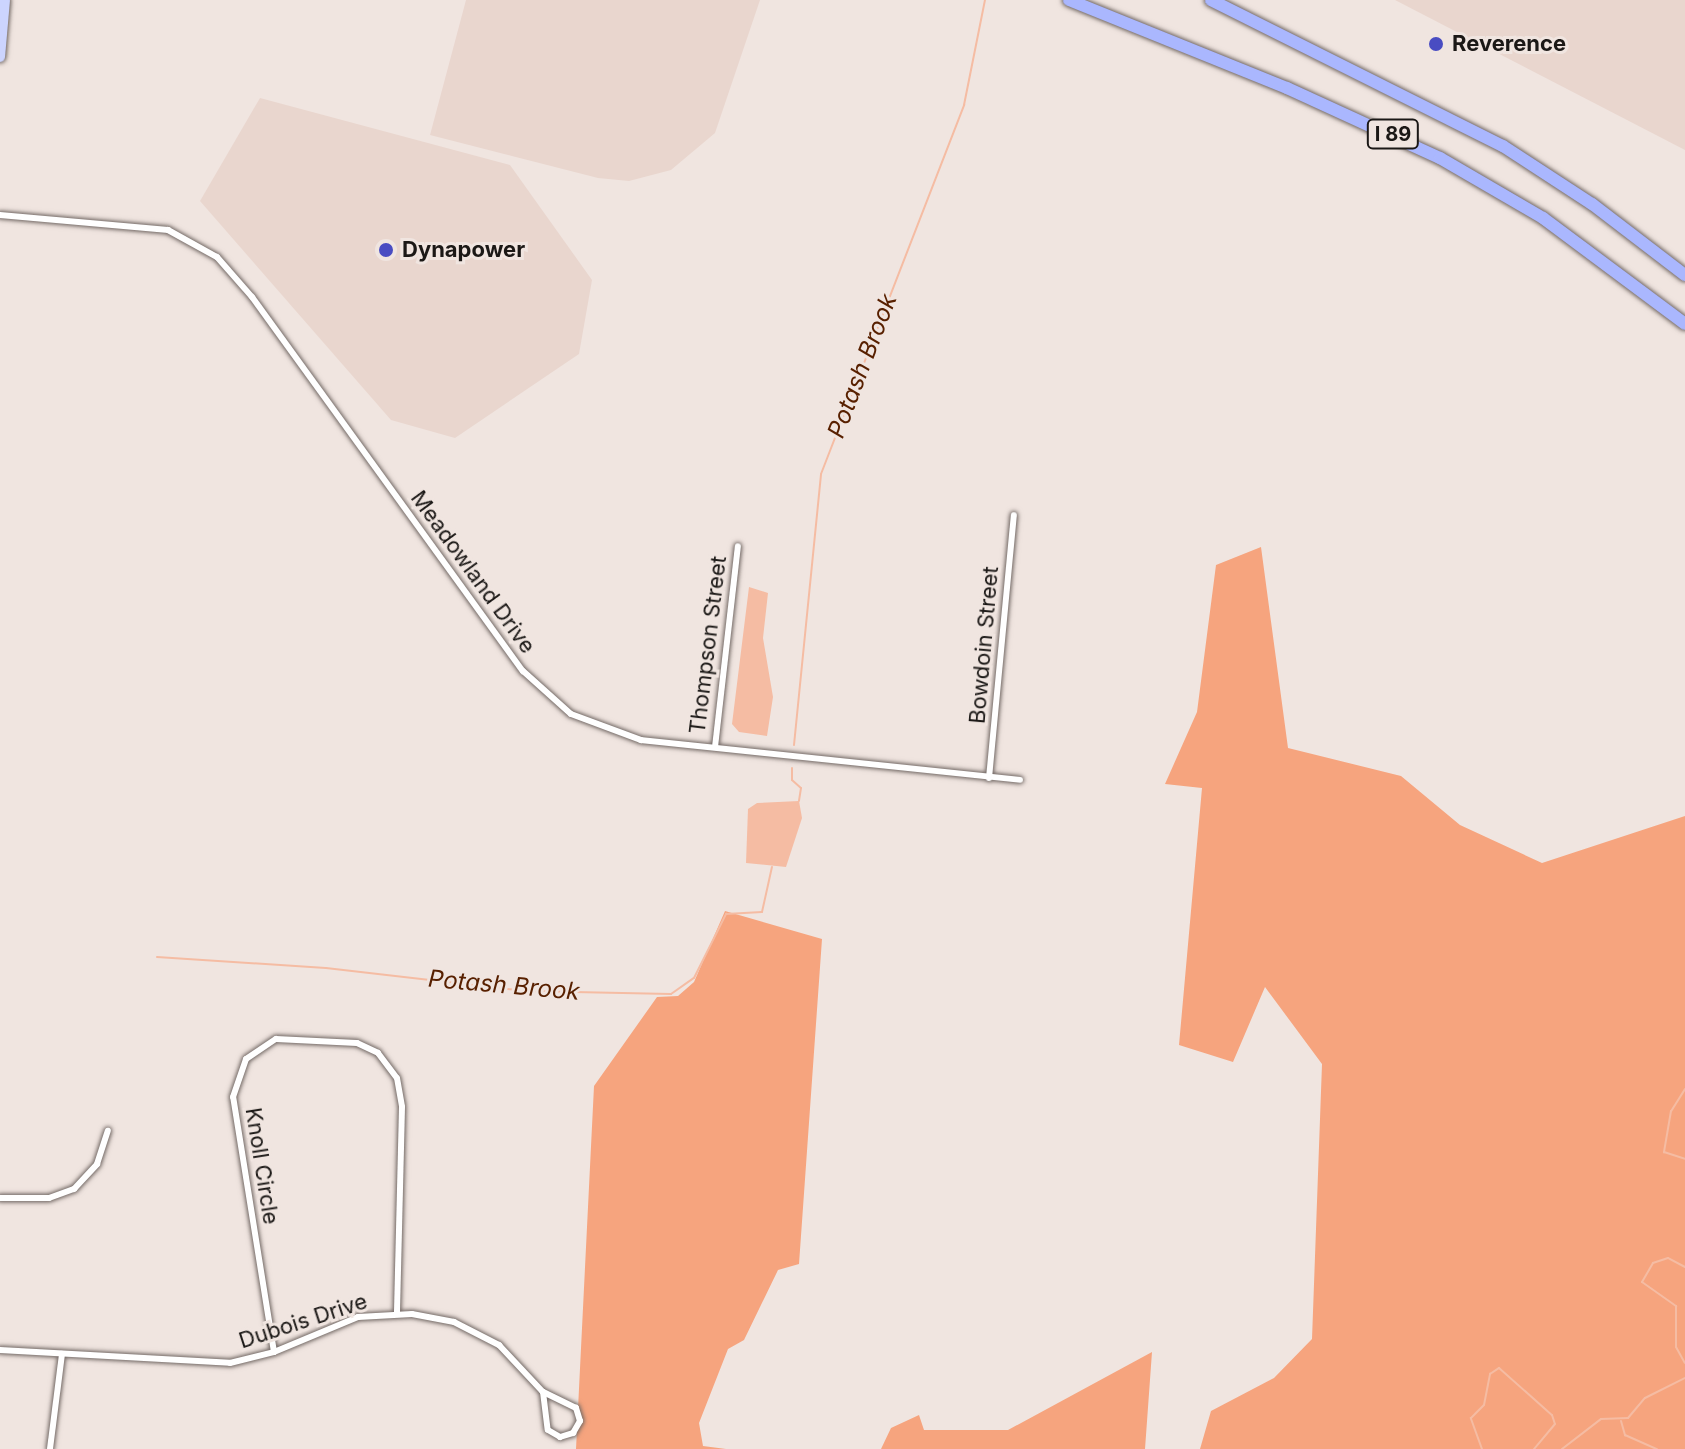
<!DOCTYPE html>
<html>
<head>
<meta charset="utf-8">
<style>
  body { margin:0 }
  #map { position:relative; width:1685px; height:1449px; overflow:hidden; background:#f0e5e0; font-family:Inter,sans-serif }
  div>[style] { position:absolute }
  .built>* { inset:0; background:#e9d6ce }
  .green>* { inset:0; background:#f6a47e }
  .water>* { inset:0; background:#f5bca3 }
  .stream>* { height:2px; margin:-1px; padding:0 1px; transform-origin:1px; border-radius:1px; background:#f5bca3 }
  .roads { filter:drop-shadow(0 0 2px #746a66) drop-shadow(0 0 2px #746a66) }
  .minor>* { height:6px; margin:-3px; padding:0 3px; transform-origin:3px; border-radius:3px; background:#fff }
  .primary>* { height:10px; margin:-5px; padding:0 5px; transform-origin:5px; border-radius:5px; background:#ccd4fe }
  .motorway>* { height:12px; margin:-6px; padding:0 6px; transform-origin:6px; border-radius:6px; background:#aab7fe }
  .dots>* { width:22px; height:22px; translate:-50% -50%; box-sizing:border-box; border:4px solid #f0e5e0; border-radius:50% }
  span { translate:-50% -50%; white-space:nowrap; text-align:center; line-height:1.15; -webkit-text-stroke:6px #f0e5e0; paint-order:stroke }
  .shield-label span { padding:2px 6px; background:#f0e5e0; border:2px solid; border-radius:6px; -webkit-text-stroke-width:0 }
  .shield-label { font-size:20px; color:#1b1816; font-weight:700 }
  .poi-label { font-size:22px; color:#1b1816; font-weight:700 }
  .left { translate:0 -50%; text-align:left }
  .street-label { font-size:22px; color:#1b1816 }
  .water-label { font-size:24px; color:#582000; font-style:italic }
</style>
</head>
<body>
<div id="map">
  <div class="built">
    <i style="clip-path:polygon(466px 0,760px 0,715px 133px,671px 170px,629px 181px,598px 178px,430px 135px)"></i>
    <i style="clip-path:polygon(1395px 0,1685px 0,1685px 150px)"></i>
    <i style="clip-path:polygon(260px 98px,510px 165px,592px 280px,579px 354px,455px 438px,391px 420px,200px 201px)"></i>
  </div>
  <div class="green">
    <i style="clip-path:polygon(1261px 547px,1288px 748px,1401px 776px,1460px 825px,1542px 863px,1685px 816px,1685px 1449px,1200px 1449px,1211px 1411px,1274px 1378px,1312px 1339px,1322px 1064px,1265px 987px,1233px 1062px,1179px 1045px,1202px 788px,1165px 784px,1197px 712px,1216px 565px)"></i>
    <i style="clip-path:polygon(725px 911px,822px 939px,799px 1264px,778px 1270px,744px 1340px,728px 1349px,699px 1423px,703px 1446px,726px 1449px,576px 1449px,594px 1086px,657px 997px,678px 996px,694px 982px)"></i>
    <i style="clip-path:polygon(1152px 1352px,1145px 1449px,881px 1449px,891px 1428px,919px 1415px,924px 1430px,1008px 1430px)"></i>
  </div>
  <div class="water">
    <i style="clip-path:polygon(749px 587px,768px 593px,763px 638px,773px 697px,767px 736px,739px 732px,732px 724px)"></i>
    <i style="clip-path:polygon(799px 801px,802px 818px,786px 867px,746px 863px,748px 809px,757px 803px)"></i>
  </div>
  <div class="stream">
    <i style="left:794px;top:745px;width:272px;rotate:-84.3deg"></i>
    <i style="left:821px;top:474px;width:396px;rotate:-68.8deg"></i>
    <i style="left:964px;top:105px;width:107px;rotate:-78.7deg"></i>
    <i style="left:792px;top:768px;width:12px;rotate:90deg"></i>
    <i style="left:792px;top:780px;width:12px;rotate:42deg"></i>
    <i style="left:801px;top:788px;width:13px;rotate:99deg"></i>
    <i style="left:157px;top:957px;width:169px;rotate:3.7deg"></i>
    <i style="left:326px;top:968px;width:200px;rotate:6.6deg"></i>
    <i style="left:525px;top:991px;width:146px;rotate:1.2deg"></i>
    <i style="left:671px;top:994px;width:28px;rotate:-35deg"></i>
    <i style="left:694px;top:978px;width:72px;rotate:-63.4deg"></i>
    <i style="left:726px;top:914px;width:36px;rotate:-3deg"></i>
    <i style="left:762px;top:912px;width:46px;rotate:-77.5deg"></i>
    <i style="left:1685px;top:1089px;width:26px;rotate:122deg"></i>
    <i style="left:1671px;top:1111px;width:42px;rotate:99.7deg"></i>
    <i style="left:1664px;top:1152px;width:22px;rotate:18deg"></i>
    <i style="left:1685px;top:1267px;width:19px;rotate:-152deg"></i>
    <i style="left:1668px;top:1258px;width:16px;rotate:162deg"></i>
    <i style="left:1653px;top:1263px;width:22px;rotate:120deg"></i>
    <i style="left:1642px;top:1282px;width:42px;rotate:35.2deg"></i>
    <i style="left:1676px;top:1306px;width:41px;rotate:90deg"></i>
    <i style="left:1676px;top:1347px;width:18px;rotate:61deg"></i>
    <i style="left:1621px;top:1421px;width:15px;rotate:74deg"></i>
    <i style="left:1625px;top:1435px;width:35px;rotate:24deg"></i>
    <i style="left:1482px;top:1449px;width:33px;rotate:-110deg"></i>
    <i style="left:1471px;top:1418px;width:18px;rotate:-45deg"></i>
    <i style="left:1484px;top:1405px;width:32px;rotate:-79deg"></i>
    <i style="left:1490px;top:1374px;width:11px;rotate:-34deg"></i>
    <i style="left:1499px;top:1368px;width:71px;rotate:41.6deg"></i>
    <i style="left:1552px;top:1415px;width:9px;rotate:72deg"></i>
    <i style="left:1555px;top:1424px;width:33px;rotate:130deg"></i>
    <i style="left:1562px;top:1449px;width:49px;rotate:-37.6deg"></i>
    <i style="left:1601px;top:1419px;width:27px;rotate:-2deg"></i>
    <i style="left:1628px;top:1418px;width:26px;rotate:-50deg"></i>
    <i style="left:1645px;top:1398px;width:45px;rotate:-26.6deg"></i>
  </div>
  <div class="roads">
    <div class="minor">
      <i style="left:0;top:215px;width:169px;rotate:5.1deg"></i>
      <i style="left:168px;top:230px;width:56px;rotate:28.9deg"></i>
      <i style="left:217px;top:257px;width:53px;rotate:48.8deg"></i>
      <i style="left:252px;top:297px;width:462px;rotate:54.1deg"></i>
      <i style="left:523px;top:671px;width:64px;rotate:41.9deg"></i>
      <i style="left:571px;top:714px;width:75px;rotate:20.4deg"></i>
      <i style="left:641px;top:740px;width:381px;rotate:6deg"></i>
      <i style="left:715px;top:747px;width:202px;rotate:-83.5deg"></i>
      <i style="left:989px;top:778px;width:264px;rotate:-84.6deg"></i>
      <i style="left:0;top:1198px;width:49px"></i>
      <i style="left:49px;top:1198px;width:27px;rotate:-20deg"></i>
      <i style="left:74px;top:1189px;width:34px;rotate:-47deg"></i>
      <i style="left:97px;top:1164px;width:35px;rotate:-72deg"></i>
      <i style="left:0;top:1350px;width:230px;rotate:3.2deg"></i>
      <i style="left:230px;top:1363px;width:45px;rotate:-14deg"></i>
      <i style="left:274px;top:1352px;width:91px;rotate:-22.6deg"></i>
      <i style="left:358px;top:1317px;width:54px;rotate:-3.2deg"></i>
      <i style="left:412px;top:1314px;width:43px;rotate:10.8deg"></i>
      <i style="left:454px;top:1322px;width:51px;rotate:27.1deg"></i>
      <i style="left:499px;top:1345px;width:64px;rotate:46.9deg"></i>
      <i style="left:543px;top:1392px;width:38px;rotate:83deg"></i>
      <i style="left:548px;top:1430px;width:14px;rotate:30deg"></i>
      <i style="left:560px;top:1437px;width:14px;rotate:-17deg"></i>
      <i style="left:573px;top:1433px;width:14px;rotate:-60deg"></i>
      <i style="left:580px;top:1421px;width:14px;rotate:-107deg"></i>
      <i style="left:576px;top:1408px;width:37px;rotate:-154deg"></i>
      <i style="left:274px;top:1352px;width:258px;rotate:-99.1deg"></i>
      <i style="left:233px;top:1097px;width:40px;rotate:-71.1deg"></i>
      <i style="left:246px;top:1059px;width:36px;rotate:-34deg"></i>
      <i style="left:276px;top:1039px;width:81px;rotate:2.8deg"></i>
      <i style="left:357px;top:1043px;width:23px;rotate:25deg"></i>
      <i style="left:378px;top:1053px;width:31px;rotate:53deg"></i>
      <i style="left:397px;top:1078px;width:29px;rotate:80deg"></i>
      <i style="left:402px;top:1107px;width:206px;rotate:91.4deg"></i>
      <i style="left:50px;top:1449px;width:96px;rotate:-82.8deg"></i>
    </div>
    <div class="primary">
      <i style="left:0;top:57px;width:57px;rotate:-85deg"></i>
    </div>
    <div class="motorway">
      <i style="left:1069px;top:0;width:235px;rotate:22deg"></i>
      <i style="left:1287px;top:88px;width:168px;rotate:24.6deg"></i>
      <i style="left:1440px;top:158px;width:119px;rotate:30.2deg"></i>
      <i style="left:1543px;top:218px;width:177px;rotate:36.7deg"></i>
      <i style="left:1211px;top:0;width:326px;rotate:26.6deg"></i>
      <i style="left:1503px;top:146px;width:106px;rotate:33.1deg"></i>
      <i style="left:1592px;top:204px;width:117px;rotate:37.4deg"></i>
    </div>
  </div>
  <div class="dots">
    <i style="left:1436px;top:44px;background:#494cc2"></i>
    <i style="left:386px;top:250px;background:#494cc2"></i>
  </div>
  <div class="shield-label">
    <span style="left:1393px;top:134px">I 89</span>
  </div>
  <div class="poi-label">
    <span class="left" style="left:1452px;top:44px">Reverence</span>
    <span class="left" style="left:402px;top:250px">Dynapower</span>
  </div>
  <div class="street-label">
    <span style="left:473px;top:572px;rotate:54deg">Meadowland Drive</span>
    <span style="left:708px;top:645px;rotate:-83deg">Thompson Street</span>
    <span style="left:984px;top:645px;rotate:-85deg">Bowdoin Street</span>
    <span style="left:262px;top:1166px;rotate:81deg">Knoll Circle</span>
    <span style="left:303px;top:1321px;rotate:-18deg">Dubois Drive</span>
  </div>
  <div class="water-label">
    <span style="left:862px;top:366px;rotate:-69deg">Potash Brook</span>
    <span style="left:504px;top:985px;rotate:5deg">Potash Brook</span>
  </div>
</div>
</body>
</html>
